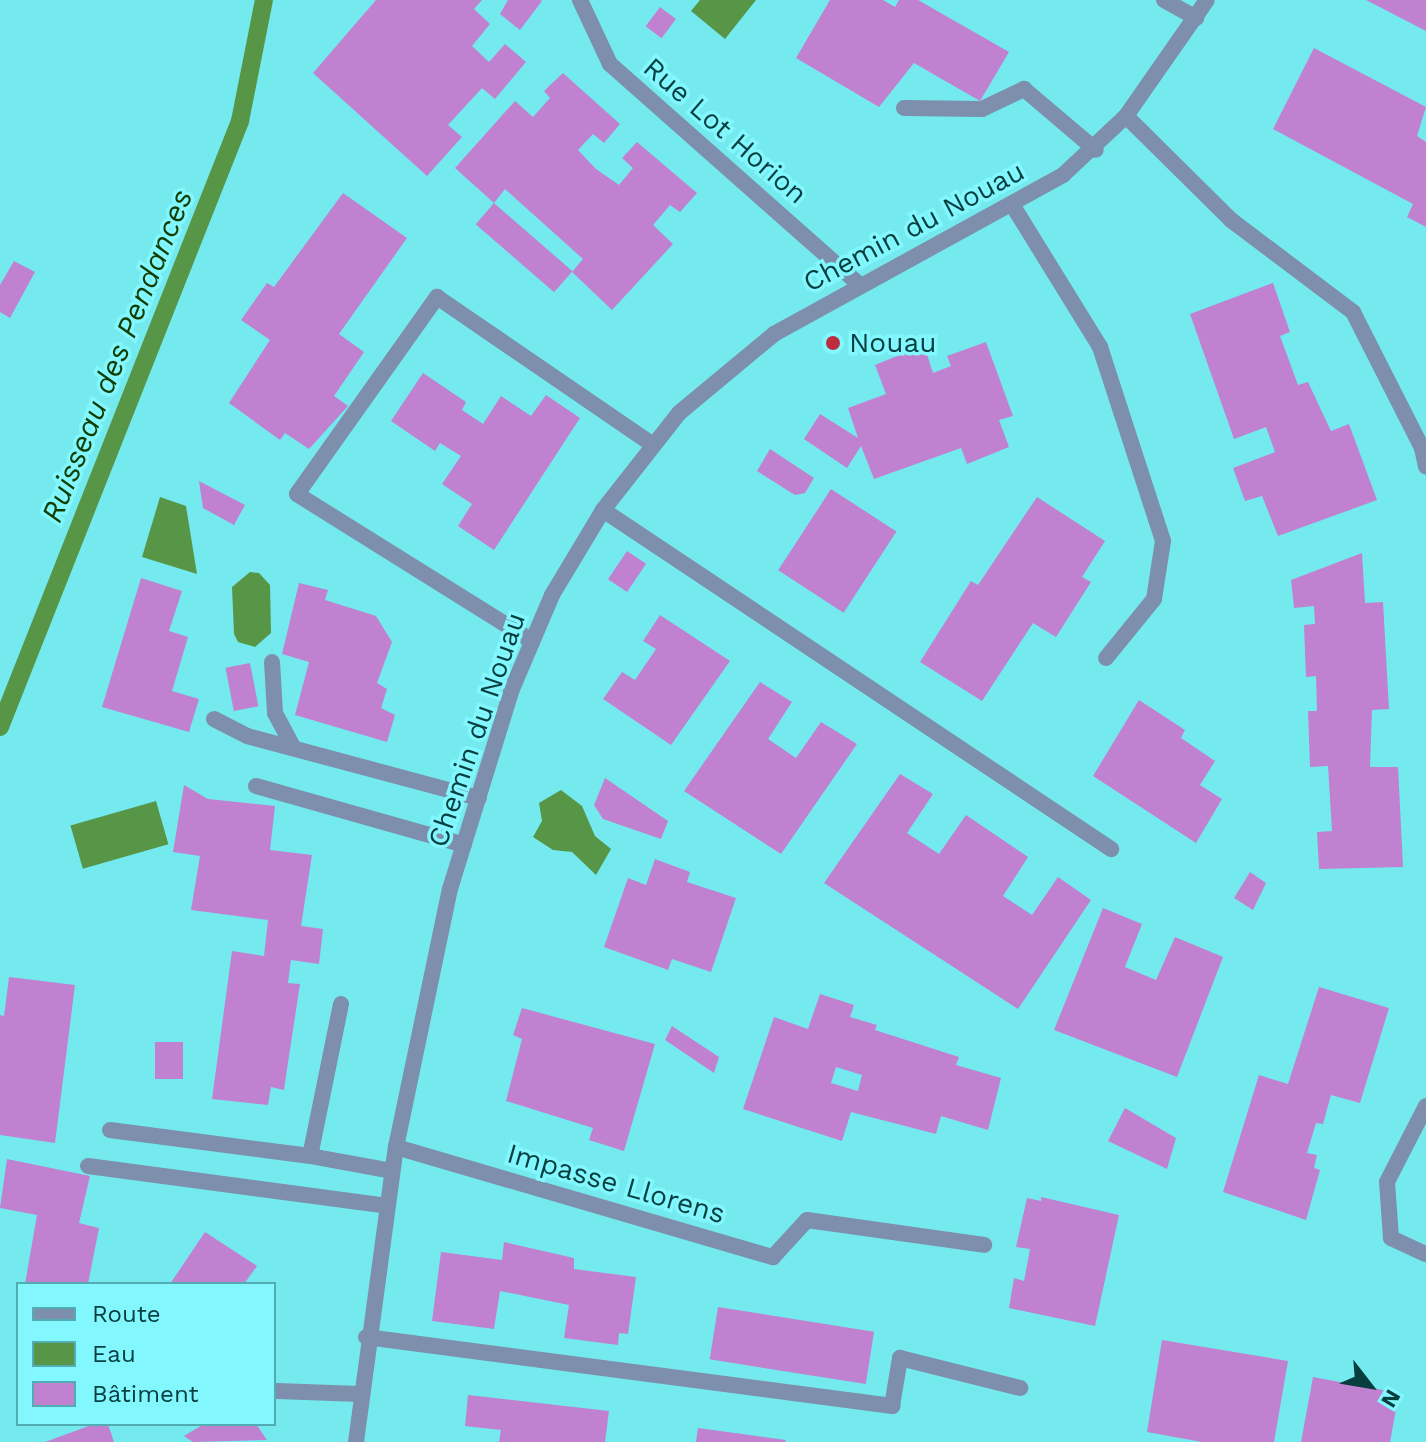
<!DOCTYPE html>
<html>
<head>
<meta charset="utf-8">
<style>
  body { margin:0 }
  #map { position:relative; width:1426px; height:1442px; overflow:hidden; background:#74eaef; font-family:"Work Sans",sans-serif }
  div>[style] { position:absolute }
  .water>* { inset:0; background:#579647; transform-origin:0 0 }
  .stream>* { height:18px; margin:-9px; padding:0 9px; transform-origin:9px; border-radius:9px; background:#579647 }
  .building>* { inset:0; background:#c081d0; transform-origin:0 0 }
  .service>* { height:16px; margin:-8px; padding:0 8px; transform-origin:8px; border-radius:8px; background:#7d8fac }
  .minor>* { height:16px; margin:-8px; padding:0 8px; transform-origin:8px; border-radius:8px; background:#7d8fac }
  .tertiary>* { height:16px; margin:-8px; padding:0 8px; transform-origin:8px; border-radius:8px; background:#7d8fac }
  .dots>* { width:22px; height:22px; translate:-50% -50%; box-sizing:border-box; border:4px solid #82f7fd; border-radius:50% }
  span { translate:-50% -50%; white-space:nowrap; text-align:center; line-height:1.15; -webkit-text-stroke:7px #82f7fd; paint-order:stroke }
  .street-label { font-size:28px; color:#073f41 }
  .poi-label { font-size:28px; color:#073f41 }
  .left { translate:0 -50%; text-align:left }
  .water-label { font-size:30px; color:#113c03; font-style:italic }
  .legend { position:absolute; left:16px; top:1282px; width:260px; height:144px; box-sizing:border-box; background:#82f7fd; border:2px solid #51adb2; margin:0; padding:10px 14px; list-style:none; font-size:24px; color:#073f41 }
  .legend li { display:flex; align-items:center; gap:16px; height:40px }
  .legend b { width:40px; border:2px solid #51adb2 }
  .north { position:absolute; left:1330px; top:1346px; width:80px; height:80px; -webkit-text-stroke:6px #82f7fd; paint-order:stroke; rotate:121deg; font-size:22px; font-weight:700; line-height:32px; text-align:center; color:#073f41 }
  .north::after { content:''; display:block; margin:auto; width:28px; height:36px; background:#073f41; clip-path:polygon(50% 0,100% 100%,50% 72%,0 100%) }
</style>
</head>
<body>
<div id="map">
  <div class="water">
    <i style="clip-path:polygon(700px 0,756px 0,725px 39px,691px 11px)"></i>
    <i style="clip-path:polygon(160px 497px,186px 506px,197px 574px,142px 557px)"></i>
    <i style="clip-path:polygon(250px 572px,259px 573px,270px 585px,271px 633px,255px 647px,238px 642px,234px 634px,232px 587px)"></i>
    <i style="clip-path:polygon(561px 790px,582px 806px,595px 836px,611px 849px,596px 875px,572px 852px,553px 850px,533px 837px,542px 821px,539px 803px)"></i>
    <i style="left:156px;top:801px;width:45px;height:89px;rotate:74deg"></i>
  </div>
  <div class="stream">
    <i style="left:0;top:727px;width:652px;rotate:-68.39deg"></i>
    <i style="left:240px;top:121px;width:123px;rotate:-78.8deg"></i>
  </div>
  <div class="building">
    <i style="clip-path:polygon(376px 0,482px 0,474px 9px,490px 24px,472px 46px,489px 62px,505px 44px,526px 62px,495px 99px,482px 88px,448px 125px,462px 137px,427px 176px,313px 73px)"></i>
    <i style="clip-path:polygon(508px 0,541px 0,542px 1px,520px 30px,500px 14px)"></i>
    <i style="clip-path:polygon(830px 0,883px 0,895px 7px,899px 0,918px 0,1009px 52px,980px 101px,914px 63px,879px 107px,796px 58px)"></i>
    <i style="clip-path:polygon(1366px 0,1426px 0,1426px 31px)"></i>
    <i style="left:660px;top:7px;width:20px;height:24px;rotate:37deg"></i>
    <i style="clip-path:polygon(1314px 48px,1426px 107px,1417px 136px,1426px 142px,1426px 227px,1407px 217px,1413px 204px,1273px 129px)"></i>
    <i style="clip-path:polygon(563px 73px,620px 124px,604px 143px,593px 134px,578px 150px,596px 169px,619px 185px,633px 168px,622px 158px,637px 142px,697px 193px,680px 212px,670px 205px,653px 225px,673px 244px,612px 310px,572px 272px,583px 259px,505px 189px,494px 203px,455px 168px,515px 101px,533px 117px,550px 98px,544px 91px)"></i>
    <i style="clip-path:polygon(343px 193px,407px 238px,339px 334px,364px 352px,334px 396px,348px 406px,309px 449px,285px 433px,280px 440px,229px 403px,270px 340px,241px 320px,267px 283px,274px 287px)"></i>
    <i style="left:494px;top:203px;width:104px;height:28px;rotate:41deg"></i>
    <i style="clip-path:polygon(14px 261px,35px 272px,10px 318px,0 312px,0 285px)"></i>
    <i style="clip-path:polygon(1273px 283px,1290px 332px,1280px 336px,1298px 385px,1308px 382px,1331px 431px,1349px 424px,1377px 500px,1278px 536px,1262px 496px,1245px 501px,1233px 468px,1275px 452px,1266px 427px,1234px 439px,1190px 314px)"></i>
    <i style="clip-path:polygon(986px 342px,1013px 416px,999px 420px,1009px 447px,967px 464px,961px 448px,874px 479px,861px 446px,847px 468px,804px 439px,820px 414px,858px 438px,848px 408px,886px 394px,875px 365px,924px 345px,933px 373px,951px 366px,947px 356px)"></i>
    <i style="clip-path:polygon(423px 373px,466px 402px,462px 410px,483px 424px,501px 396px,531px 416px,546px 395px,580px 418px,494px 550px,458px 526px,472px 504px,442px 484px,461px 456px,440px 443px,435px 451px,391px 421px)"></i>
    <i style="clip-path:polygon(770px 449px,814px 478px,805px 493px,795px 495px,757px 471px)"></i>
    <i style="clip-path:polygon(199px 481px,245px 505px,234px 525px,203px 508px)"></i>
    <i style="left:831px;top:489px;width:78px;height:97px;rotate:33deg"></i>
    <i style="clip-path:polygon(1037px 497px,1105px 541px,1082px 577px,1091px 582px,1056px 637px,1033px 623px,982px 701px,920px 662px,971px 581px,978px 585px)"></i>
    <i style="left:627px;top:551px;width:23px;height:34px;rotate:34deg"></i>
    <i style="clip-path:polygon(1362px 553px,1365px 603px,1383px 602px,1389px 709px,1372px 710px,1370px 767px,1398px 767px,1403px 867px,1319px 869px,1317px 832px,1332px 831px,1328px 766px,1310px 767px,1308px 711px,1317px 711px,1316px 676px,1306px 677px,1304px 625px,1315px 624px,1314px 606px,1294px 608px,1291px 580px)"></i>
    <i style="clip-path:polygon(141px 578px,182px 591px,169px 631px,188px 637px,172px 691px,199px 699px,189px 732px,102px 707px)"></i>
    <i style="clip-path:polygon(299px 583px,328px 590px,325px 600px,376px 616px,392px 642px,377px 683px,387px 689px,381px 708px,395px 715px,387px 742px,295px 715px,309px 662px,282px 654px)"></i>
    <i style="clip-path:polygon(660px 615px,730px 661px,671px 745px,603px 699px,622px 672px,635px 680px,656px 649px,643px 641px)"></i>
    <i style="left:250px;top:663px;width:44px;height:25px;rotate:79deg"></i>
    <i style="clip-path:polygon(760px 682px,792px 702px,768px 739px,796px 758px,821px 722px,857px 744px,781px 854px,684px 791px)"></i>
    <i style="clip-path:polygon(1139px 700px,1185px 730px,1181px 738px,1215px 761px,1200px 785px,1222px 799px,1196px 843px,1093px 776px)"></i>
    <i style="clip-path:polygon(900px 774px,933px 794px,907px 833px,939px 854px,966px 815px,1028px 857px,1003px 896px,1032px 915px,1058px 877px,1091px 900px,1018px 1009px,824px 883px)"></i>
    <i style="clip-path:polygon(605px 778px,668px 821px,661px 839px,603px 819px,594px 805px)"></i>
    <i style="clip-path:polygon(184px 785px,208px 799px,275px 806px,270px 850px,312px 855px,301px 926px,323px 929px,319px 964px,291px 960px,288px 983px,300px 984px,287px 1069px,284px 1090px,271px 1087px,268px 1105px,212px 1099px,232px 951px,264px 956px,268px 920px,191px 910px,200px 856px,173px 852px)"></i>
    <i style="clip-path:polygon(655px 859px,690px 872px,687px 882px,736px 898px,711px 972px,672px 959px,668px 970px,604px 947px,628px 878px,646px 885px)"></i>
    <i style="clip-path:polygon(1250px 872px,1266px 883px,1253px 910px,1234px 898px)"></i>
    <i style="clip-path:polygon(1103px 908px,1142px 924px,1125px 967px,1156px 980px,1175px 937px,1223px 957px,1177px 1077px,1054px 1030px)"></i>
    <i style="clip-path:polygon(9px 977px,75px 985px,55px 1143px,0 1135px,0 1015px,4px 1016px)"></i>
    <i style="clip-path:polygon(1319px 987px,1389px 1008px,1360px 1103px,1331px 1095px,1323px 1124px,1316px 1123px,1307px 1153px,1317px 1155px,1314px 1168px,1320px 1170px,1306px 1220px,1223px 1192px,1259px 1075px,1288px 1084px)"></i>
    <i style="clip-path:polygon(evenodd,820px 994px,854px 1005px,850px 1017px,877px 1025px,875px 1030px,959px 1057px,956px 1065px,1001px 1078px,988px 1130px,941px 1116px,936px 1134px,851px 1112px,842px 1141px,743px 1109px,774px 1017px,808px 1029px,820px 994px,836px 1067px,862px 1075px,858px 1091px,831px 1083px,836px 1067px)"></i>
    <i style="clip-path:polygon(522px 1008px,655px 1044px,624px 1151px,589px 1140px,593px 1128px,506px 1101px,522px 1039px,513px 1035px)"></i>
    <i style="clip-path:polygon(672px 1026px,719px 1057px,714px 1073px,665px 1040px)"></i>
    <i style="left:155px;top:1042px;width:28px;height:37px"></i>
    <i style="clip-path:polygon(1125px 1108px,1176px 1138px,1167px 1169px,1108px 1141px)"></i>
    <i style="clip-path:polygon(7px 1159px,90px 1176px,79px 1223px,99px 1228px,88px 1284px,25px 1284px,37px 1215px,0 1208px)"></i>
    <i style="clip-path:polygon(1041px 1197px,1119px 1215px,1095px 1326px,1009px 1308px,1014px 1278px,1024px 1281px,1030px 1249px,1016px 1247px,1027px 1198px,1041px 1201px)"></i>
    <i style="clip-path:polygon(205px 1232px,257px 1266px,244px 1284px,170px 1284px)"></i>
    <i style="clip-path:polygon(504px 1242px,574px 1258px,574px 1269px,636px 1277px,628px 1334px,619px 1333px,618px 1345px,564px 1338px,569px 1305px,500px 1291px,494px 1329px,432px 1321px,441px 1252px,502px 1260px)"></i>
    <i style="left:718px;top:1307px;width:158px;height:53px;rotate:9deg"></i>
    <i style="clip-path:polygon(1162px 1340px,1288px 1361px,1274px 1442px,1202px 1442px,1147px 1432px)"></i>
    <i style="clip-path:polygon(1313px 1377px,1399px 1393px,1390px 1442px,1301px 1442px)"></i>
    <i style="clip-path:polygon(468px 1395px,609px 1411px,605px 1442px,499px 1442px,501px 1430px,465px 1426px)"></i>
    <i style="clip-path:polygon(94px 1424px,108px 1424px,114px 1442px,45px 1442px)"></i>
    <i style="clip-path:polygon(204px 1424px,256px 1424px,267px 1440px,193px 1442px,184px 1436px)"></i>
    <i style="clip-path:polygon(698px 1428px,786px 1440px,785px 1442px,696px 1442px)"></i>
  </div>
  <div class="service">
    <i style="left:1164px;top:0;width:37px;rotate:29deg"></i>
    <i style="left:904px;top:108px;width:78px;rotate:0.7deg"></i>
    <i style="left:982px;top:109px;width:47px;rotate:-25.5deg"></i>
    <i style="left:1024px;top:89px;width:94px;rotate:40.3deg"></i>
    <i style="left:603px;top:510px;width:611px;rotate:33.72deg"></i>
    <i style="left:532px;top:641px;width:277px;rotate:-148deg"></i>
    <i style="left:297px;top:494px;width:242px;rotate:-54.6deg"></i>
    <i style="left:437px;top:297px;width:260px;rotate:34.4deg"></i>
    <i style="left:272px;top:662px;width:51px;rotate:86.6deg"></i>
    <i style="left:275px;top:713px;width:40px;rotate:62deg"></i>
    <i style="left:214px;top:719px;width:37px;rotate:27deg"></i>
    <i style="left:247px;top:736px;width:240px;rotate:15deg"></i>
    <i style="left:256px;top:786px;width:216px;rotate:15.8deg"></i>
    <i style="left:341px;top:1004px;width:155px;rotate:101.5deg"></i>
    <i style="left:310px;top:1156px;width:83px;rotate:10.4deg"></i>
    <i style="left:110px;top:1130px;width:202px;rotate:7.4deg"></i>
    <i style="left:88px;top:1166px;width:302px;rotate:7.6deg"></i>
    <i style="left:807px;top:1220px;width:179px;rotate:8deg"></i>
    <i style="left:366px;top:1337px;width:531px;rotate:7.47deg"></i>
    <i style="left:892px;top:1406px;width:49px;rotate:-80.5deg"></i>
    <i style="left:900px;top:1358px;width:124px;rotate:14deg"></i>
    <i style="left:277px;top:1391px;width:83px;rotate:2.1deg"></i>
  </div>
  <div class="minor">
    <i style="left:580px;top:0;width:71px;rotate:64.9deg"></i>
    <i style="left:610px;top:64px;width:334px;rotate:41.5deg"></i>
    <i style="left:1126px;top:116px;width:148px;rotate:44.7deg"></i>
    <i style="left:1231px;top:220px;width:153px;rotate:37deg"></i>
    <i style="left:1353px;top:312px;width:153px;rotate:63.1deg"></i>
    <i style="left:1422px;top:448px;width:19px;rotate:78deg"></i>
    <i style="left:1013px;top:206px;width:166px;rotate:58.3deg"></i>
    <i style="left:1100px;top:347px;width:204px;rotate:72deg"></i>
    <i style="left:1163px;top:541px;width:59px;rotate:98.8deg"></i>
    <i style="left:1154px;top:599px;width:76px;rotate:129.1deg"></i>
    <i style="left:1426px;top:1106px;width:85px;rotate:117.2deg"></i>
    <i style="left:1387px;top:1182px;width:56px;rotate:85.9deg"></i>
    <i style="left:1391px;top:1238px;width:38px;rotate:25deg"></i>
    <i style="left:396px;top:1147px;width:393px;rotate:16.3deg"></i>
    <i style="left:773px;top:1257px;width:50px;rotate:-47.4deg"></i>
  </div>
  <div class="tertiary">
    <i style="left:356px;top:1442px;width:298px;rotate:-82.3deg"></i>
    <i style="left:396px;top:1147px;width:264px;rotate:-78.2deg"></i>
    <i style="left:450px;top:889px;width:209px;rotate:-72.8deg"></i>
    <i style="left:512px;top:689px;width:102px;rotate:-66.9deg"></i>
    <i style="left:552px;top:595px;width:99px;rotate:-59deg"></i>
    <i style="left:603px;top:510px;width:123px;rotate:-51.9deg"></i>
    <i style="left:679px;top:413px;width:124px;rotate:-39.7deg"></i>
    <i style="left:774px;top:334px;width:330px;rotate:-28.8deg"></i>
    <i style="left:1063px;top:175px;width:86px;rotate:-43.1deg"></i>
    <i style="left:1126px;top:116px;width:141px;rotate:-55.1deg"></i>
  </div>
  <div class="dots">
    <i style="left:833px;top:343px;background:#bc2b3e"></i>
  </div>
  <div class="street-label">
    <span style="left:725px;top:131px;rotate:41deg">Rue Lot Horion</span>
    <span style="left:914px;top:227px;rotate:-28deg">Chemin du Nouau</span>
    <span style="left:477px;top:730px;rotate:-71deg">Chemin du Nouau</span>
    <span style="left:616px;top:1184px;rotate:16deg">Impasse Llorens</span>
  </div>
  <div class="poi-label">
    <span class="left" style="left:849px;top:343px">Nouau</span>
  </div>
  <div class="water-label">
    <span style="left:117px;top:356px;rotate:-68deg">Ruisseau des Pendances</span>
  </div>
  <ul class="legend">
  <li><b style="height:10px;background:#7d8fac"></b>Route</li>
  <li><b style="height:22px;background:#579647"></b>Eau</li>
  <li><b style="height:22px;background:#c081d0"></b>Bâtiment</li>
  </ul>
  <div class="north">N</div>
</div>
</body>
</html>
